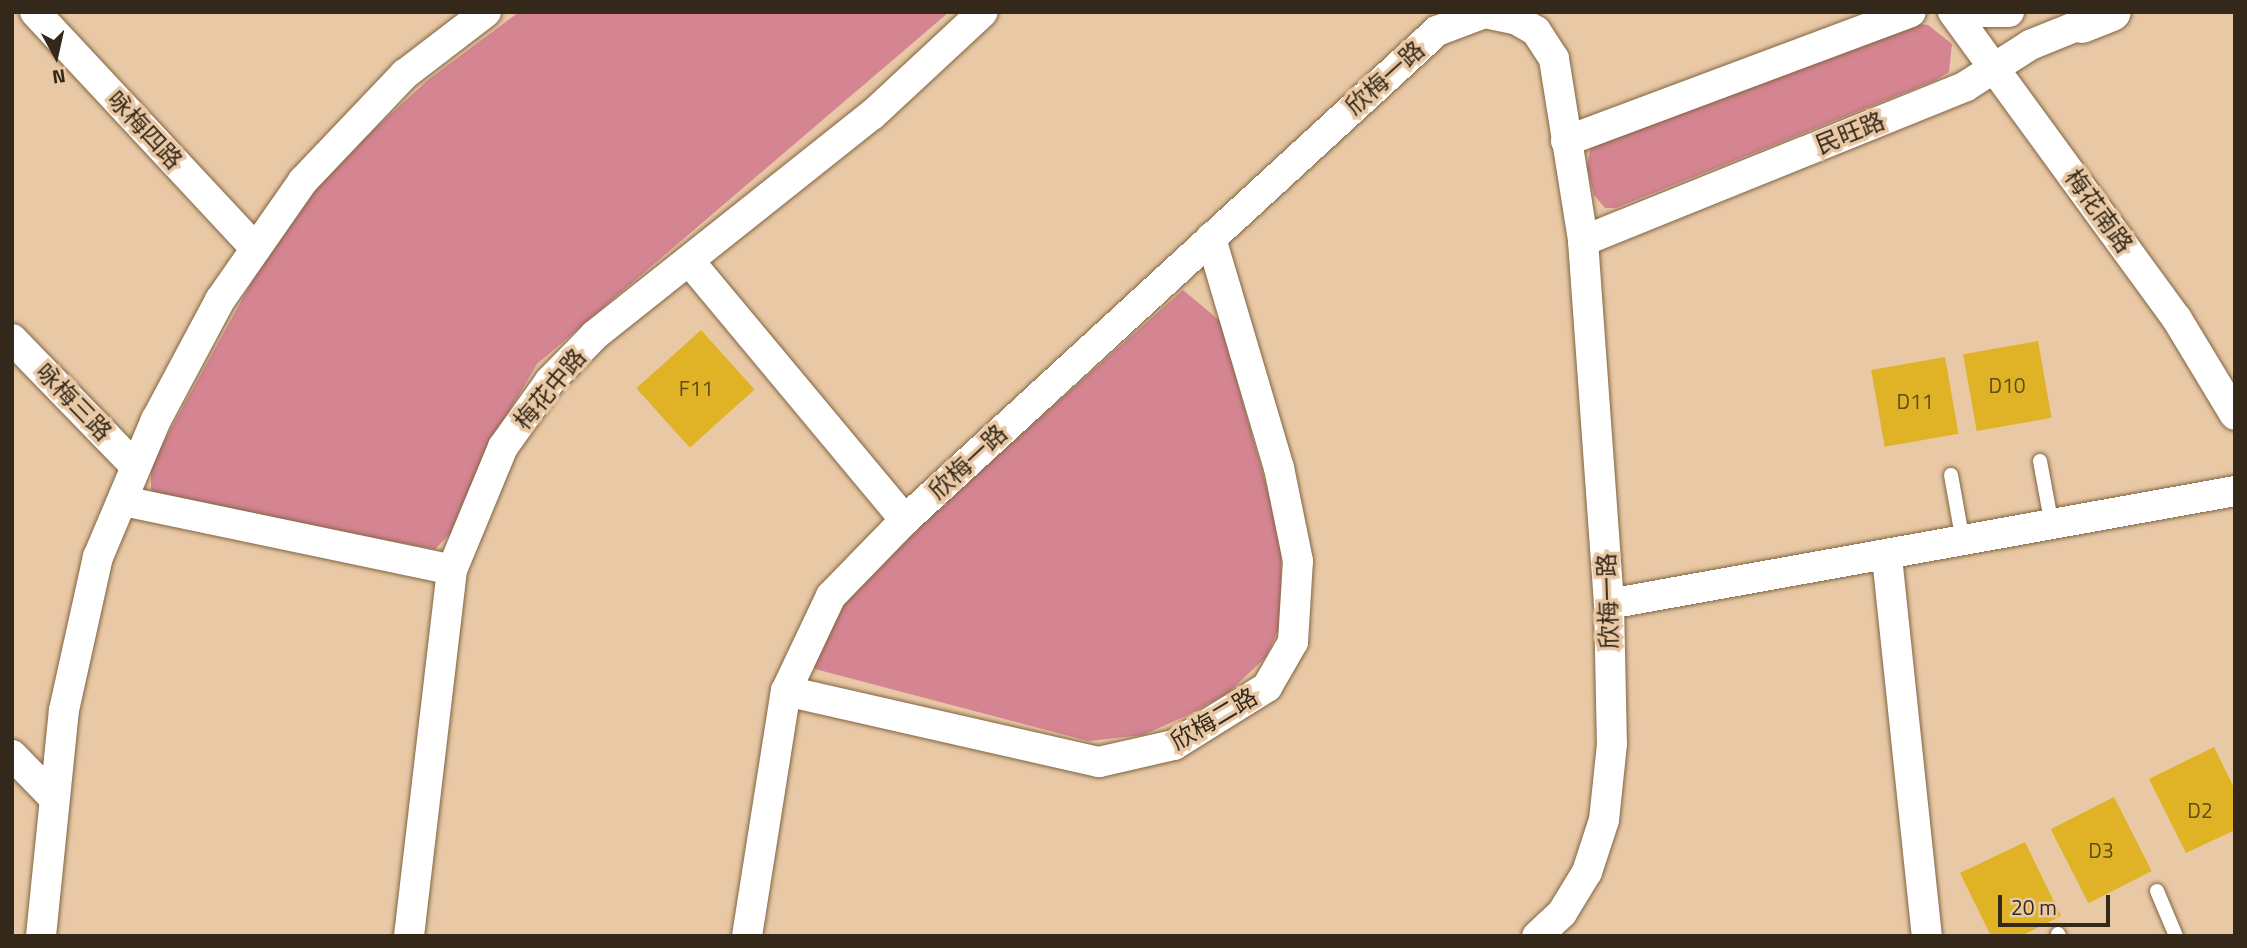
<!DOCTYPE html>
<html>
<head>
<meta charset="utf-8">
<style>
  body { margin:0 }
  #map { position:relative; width:2247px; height:948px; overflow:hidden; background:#e8c8a5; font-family:"Titillium Web","Noto Sans SC",sans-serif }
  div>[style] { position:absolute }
  .green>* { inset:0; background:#d58491 }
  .building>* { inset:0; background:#dfb325; transform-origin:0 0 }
  .roads { filter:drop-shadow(0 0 2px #806443) drop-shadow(0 0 2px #806443) }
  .lane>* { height:14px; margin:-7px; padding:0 7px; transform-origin:7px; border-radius:7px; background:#fff }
  .street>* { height:30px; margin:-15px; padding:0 15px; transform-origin:15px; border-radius:15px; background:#fff }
  .secondary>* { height:38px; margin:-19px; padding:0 19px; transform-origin:19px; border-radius:19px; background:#fff }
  span { translate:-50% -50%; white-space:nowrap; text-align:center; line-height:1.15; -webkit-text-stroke:7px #e8c8a5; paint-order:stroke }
  .number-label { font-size:21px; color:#5f4b1d }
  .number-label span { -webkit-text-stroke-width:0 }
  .street-label { font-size:24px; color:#34281a }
  .frame { position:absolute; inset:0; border:14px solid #34281a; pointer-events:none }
  .north { position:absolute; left:21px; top:21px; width:70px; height:70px; -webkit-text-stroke:5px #e8c8a5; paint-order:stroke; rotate:172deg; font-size:19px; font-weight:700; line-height:28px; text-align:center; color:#34281a }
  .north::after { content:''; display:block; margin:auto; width:24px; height:32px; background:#34281a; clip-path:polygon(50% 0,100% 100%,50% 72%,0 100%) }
  .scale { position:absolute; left:1998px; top:895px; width:112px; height:32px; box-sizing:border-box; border:4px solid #34281a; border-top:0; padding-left:9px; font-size:21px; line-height:24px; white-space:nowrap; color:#34281a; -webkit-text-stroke:5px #e8c8a5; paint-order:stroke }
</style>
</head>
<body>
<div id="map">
  <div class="green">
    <i style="clip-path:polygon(519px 12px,949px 12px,537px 364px,489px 446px,456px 528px,435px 549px,163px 499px,151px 490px,151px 465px,277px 236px,335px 165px,428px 80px)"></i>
    <i style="clip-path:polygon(1912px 23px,1928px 25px,1952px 44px,1949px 72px,1936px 80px,1616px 208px,1605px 208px,1594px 195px,1587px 167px,1591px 145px)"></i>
    <i style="clip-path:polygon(1183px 290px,1220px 321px,1281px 538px,1281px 624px,1266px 657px,1228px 693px,1186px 716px,1143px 735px,1088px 741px,815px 669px,812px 659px,837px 610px,868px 571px)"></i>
  </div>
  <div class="building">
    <i style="left:701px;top:330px;width:80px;height:87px;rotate:48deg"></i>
    <i style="left:2038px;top:341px;width:78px;height:76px;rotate:80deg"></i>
    <i style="left:1945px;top:357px;width:78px;height:75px;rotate:80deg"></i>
    <i style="clip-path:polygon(2214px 747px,2235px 790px,2235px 830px,2186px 853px,2149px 779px)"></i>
    <i style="left:2114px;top:797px;width:83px;height:71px;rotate:63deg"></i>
    <i style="clip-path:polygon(2025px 842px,2061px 916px,2021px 936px,1991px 936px,1960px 873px)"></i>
  </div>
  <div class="roads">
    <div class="lane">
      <i style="left:2040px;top:461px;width:66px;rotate:79.5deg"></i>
      <i style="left:1951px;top:475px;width:68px;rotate:79.8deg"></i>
      <i style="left:2157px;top:891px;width:49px;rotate:67.1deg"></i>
      <i style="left:2058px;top:934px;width:2px;rotate:63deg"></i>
    </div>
    <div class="street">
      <i style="left:35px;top:12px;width:323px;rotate:47deg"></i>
      <i style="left:1953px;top:12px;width:380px;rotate:53.9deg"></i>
      <i style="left:2177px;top:319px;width:112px;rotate:58.9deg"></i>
      <i style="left:1959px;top:12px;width:50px"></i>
      <i style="left:1566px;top:141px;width:368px;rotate:-20.5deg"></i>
      <i style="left:1583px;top:241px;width:413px;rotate:-22deg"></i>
      <i style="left:1966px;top:86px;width:76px;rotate:-32.6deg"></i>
      <i style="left:2030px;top:45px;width:56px;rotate:-22deg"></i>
      <i style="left:690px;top:262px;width:336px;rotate:50.2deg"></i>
      <i style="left:12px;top:339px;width:177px;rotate:45.9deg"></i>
      <i style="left:123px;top:501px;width:336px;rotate:11.8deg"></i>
      <i style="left:1887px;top:557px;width:381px;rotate:84deg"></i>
      <i style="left:1609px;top:604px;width:636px;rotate:-10.23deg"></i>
      <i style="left:786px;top:691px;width:321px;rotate:12.8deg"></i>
      <i style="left:1099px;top:762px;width:77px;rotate:-12.8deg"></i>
      <i style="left:1174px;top:745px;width:110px;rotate:-31.9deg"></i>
      <i style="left:1267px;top:687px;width:52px;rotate:-60deg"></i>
      <i style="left:1293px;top:642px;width:81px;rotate:-86.5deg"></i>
      <i style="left:1298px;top:561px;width:95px;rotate:-101.5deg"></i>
      <i style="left:1279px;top:468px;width:240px;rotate:-106.5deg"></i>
      <i style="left:12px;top:755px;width:56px;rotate:45.7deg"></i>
      <i style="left:41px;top:936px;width:227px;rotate:-84.2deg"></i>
      <i style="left:64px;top:710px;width:157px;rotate:-77.5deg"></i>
      <i style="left:98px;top:557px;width:149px;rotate:-67.1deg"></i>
      <i style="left:156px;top:420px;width:136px;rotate:-61.9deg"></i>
      <i style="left:220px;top:300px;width:145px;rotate:-55.1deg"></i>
      <i style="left:303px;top:181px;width:148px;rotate:-46.4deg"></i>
      <i style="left:405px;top:74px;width:102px;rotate:-37.4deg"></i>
      <i style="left:409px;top:936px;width:369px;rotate:-83.3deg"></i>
      <i style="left:452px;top:570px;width:133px;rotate:-67.5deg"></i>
      <i style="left:503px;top:447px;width:81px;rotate:-54.5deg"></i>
      <i style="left:550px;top:381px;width:64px;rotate:-45.6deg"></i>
      <i style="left:595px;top:335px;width:354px;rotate:-38.5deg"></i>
      <i style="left:872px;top:115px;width:151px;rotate:-42.9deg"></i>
      <i style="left:747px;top:936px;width:248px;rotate:-81deg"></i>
      <i style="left:786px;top:691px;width:105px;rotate:-64.7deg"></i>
      <i style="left:831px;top:596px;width:106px;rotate:-45.8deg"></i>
      <i style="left:905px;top:520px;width:723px;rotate:-42.59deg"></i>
      <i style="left:1437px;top:31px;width:51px;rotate:-20.6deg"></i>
      <i style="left:1485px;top:13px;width:33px;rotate:12deg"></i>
      <i style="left:1517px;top:20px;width:22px;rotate:30deg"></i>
      <i style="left:1536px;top:31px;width:33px;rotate:57deg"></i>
      <i style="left:1554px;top:59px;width:184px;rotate:80.9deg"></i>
      <i style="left:1583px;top:241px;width:364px;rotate:85.9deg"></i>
      <i style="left:1609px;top:604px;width:140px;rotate:88.8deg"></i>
      <i style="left:1612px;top:744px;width:76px;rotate:96deg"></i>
      <i style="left:1604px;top:820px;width:55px;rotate:108.1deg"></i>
      <i style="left:1587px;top:872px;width:48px;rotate:121.4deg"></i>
      <i style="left:1562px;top:913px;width:34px;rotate:137deg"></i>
    </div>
    <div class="secondary">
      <i style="left:2082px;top:24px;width:32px;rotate:-22deg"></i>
    </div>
  </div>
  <div class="number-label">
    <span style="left:2007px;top:385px">D10</span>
    <span style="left:696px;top:388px">F11</span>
    <span style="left:1915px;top:401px">D11</span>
    <span style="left:2200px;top:810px">D2</span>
    <span style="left:2101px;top:850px">D3</span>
  </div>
  <div class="street-label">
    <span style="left:1385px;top:78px;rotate:-42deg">欣梅一路</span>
    <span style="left:145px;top:130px;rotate:47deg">咏梅四路</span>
    <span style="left:1850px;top:133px;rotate:-22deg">民旺路</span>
    <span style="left:2099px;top:211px;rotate:54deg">梅花南路</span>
    <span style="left:550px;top:389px;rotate:-50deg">梅花中路</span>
    <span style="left:74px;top:402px;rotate:46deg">咏梅三路</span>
    <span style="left:968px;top:462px;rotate:-43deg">欣梅一路</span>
    <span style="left:1608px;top:601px;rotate:-92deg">欣梅一路</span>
    <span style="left:1214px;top:719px;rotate:-31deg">欣梅二路</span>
  </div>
  <div class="frame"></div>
  <div class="north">N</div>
  <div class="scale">20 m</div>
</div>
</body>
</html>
